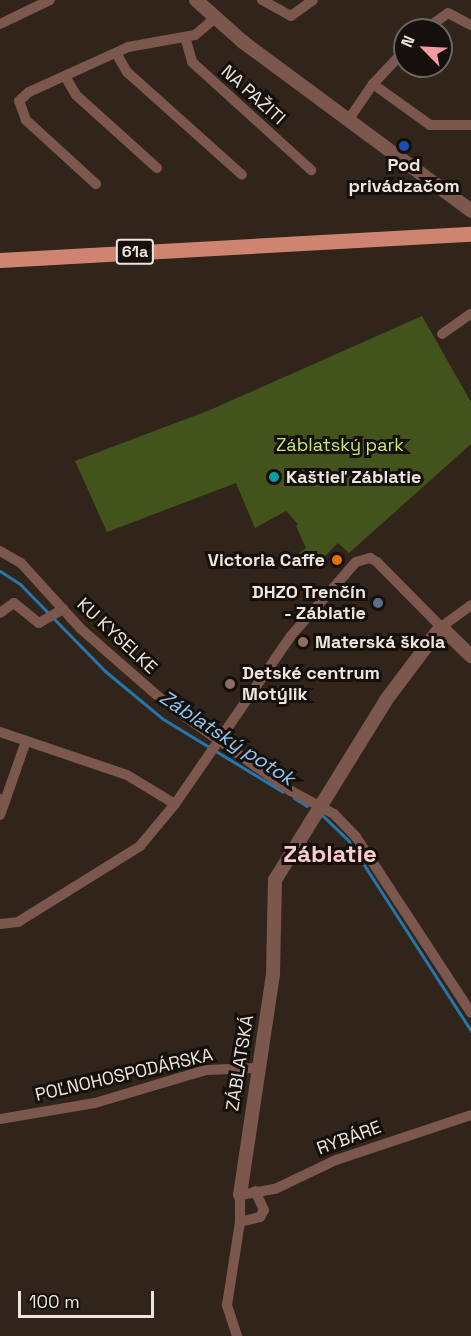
<!DOCTYPE html>
<html>
<head>
<meta charset="utf-8">
<style>
  body { margin:0 }
  #map { position:relative; width:471px; height:1336px; overflow:hidden; background:#31251b; font-family:"Space Grotesk",sans-serif }
  div>[style] { position:absolute }
  .green>* { inset:0; background:#42541c }
  .stream>* { height:3px; margin:-1.5px; padding:0 1.5px; transform-origin:1.5px; border-radius:1.5px; background:#2576ad }
  .minor>* { height:10px; margin:-5px; padding:0 5px; transform-origin:5px; border-radius:5px; background:#7c574d }
  .tertiary>* { height:14px; margin:-7px; padding:0 7px; transform-origin:7px; border-radius:7px; background:#7c574d }
  .primary>* { height:15px; margin:-7.5px; padding:0 7.5px; transform-origin:7.5px; border-radius:7.5px; background:#cf8470 }
  .dots>* { width:16px; height:16px; translate:-50% -50%; box-sizing:border-box; border:3px solid #15100b; border-radius:50% }
  span { translate:-50% -50%; white-space:nowrap; text-align:center; line-height:1.15; -webkit-text-stroke:6px #15100b; paint-order:stroke }
  .shield-label span { padding:2px 4px; background:#15100b; border:2px solid; border-radius:4px; -webkit-text-stroke-width:0 }
  .shield-label { font-size:16px; color:#ede5df; font-weight:700 }
  .street-label { font-size:18px; color:#ede5df }
  .poi-label { font-size:18px; color:#ede5df; font-weight:700 }
  .left { translate:0 -50%; text-align:left }
  .right { translate:-100% -50%; text-align:right }
  .park-label { font-size:18px; color:#c4ea7c }
  .water-label { font-size:20px; color:#8ec7f4; font-style:italic }
  .district-label { font-size:24px; color:#fdc9cd; font-weight:700 }
  .north { position:absolute; left:393px; top:18px; width:60px; height:60px; box-sizing:border-box; background:#15100b; border:2px solid #6b6560; border-radius:50%; rotate:294deg; font-size:16px; font-weight:700; line-height:24px; text-align:center; color:#ede5df }
  .north::after { content:''; display:block; margin:auto; width:21px; height:27px; background:#f49aa3; clip-path:polygon(50% 0,100% 100%,50% 72%,0 100%) }
  .scale { position:absolute; left:18px; top:1291px; width:136px; height:27px; box-sizing:border-box; border:3px solid #ede5df; border-top:0; padding-left:8px; font-size:18px; line-height:21px; white-space:nowrap; color:#ede5df; -webkit-text-stroke:4px #15100b; paint-order:stroke }
</style>
</head>
<body>
<div id="map">
  <div class="green">
    <i style="clip-path:polygon(422px 316px,471px 402px,471px 444px,349px 553px,338px 543px,318px 563px,299px 553px,306px 548px,296px 526px,298px 524px,286px 511px,255px 528px,236px 483px,107px 532px,75px 461px,210px 410px)"></i>
  </div>
  <div class="stream">
    <i style="left:0;top:571px;width:24px;rotate:33deg"></i>
    <i style="left:20px;top:584px;width:122px;rotate:45.7deg"></i>
    <i style="left:105px;top:671px;width:75px;rotate:39.6deg"></i>
    <i style="left:163px;top:719px;width:140px;rotate:31.3deg"></i>
    <i style="left:294px;top:798px;width:15px;rotate:32deg"></i>
    <i style="left:321px;top:814px;width:37px;rotate:44deg"></i>
    <i style="left:348px;top:840px;width:227px;rotate:57.2deg"></i>
  </div>
  <div class="minor">
    <i style="left:262px;top:0;width:33px;rotate:29deg"></i>
    <i style="left:291px;top:16px;width:27px;rotate:-36deg"></i>
    <i style="left:0;top:24px;width:55px;rotate:-25.6deg"></i>
    <i style="left:424px;top:30px;width:29px;rotate:-35deg"></i>
    <i style="left:448px;top:13px;width:26px;rotate:28deg"></i>
    <i style="left:185px;top:37px;width:26px;rotate:74deg"></i>
    <i style="left:192px;top:62px;width:161px;rotate:42.2deg"></i>
    <i style="left:116px;top:53px;width:22px;rotate:60deg"></i>
    <i style="left:127px;top:72px;width:154px;rotate:41.8deg"></i>
    <i style="left:65px;top:76px;width:22px;rotate:60deg"></i>
    <i style="left:76px;top:95px;width:109px;rotate:42deg"></i>
    <i style="left:373px;top:84px;width:70px;rotate:35.7deg"></i>
    <i style="left:430px;top:125px;width:41px"></i>
    <i style="left:349px;top:119px;width:42px;rotate:-55.6deg"></i>
    <i style="left:373px;top:84px;width:47px;rotate:-46.7deg"></i>
    <i style="left:96px;top:184px;width:95px;rotate:-137.6deg"></i>
    <i style="left:26px;top:120px;width:20px;rotate:-110deg"></i>
    <i style="left:19px;top:101px;width:13px;rotate:-42deg"></i>
    <i style="left:29px;top:92px;width:109px;rotate:-24.4deg"></i>
    <i style="left:128px;top:47px;width:68px;rotate:-10.2deg"></i>
    <i style="left:195px;top:35px;width:25px;rotate:-40deg"></i>
    <i style="left:442px;top:334px;width:35px;rotate:-35deg"></i>
    <i style="left:0;top:551px;width:24px;rotate:30deg"></i>
    <i style="left:21px;top:563px;width:89px;rotate:47.7deg"></i>
    <i style="left:81px;top:629px;width:114px;rotate:41.1deg"></i>
    <i style="left:167px;top:704px;width:151px;rotate:35.1deg"></i>
    <i style="left:291px;top:791px;width:49px;rotate:28.1deg"></i>
    <i style="left:334px;top:814px;width:32px;rotate:46deg"></i>
    <i style="left:356px;top:837px;width:210px;rotate:56.8deg"></i>
    <i style="left:0;top:613px;width:17px;rotate:-36deg"></i>
    <i style="left:14px;top:603px;width:32px;rotate:39deg"></i>
    <i style="left:39px;top:623px;width:28px;rotate:-30deg"></i>
    <i style="left:0;top:732px;width:134px;rotate:18.7deg"></i>
    <i style="left:127px;top:775px;width:56px;rotate:31.1deg"></i>
    <i style="left:0;top:799px;width:5px;rotate:22deg"></i>
    <i style="left:5px;top:801px;width:64px;rotate:-70.7deg"></i>
    <i style="left:0;top:815px;width:15px;rotate:-70deg"></i>
    <i style="left:0;top:924px;width:18px;rotate:-6deg"></i>
    <i style="left:18px;top:922px;width:144px;rotate:-31.9deg"></i>
    <i style="left:140px;top:846px;width:55px;rotate:-50.2deg"></i>
    <i style="left:175px;top:804px;width:203px;rotate:-55.4deg"></i>
    <i style="left:290px;top:637px;width:100px;rotate:-48.7deg"></i>
    <i style="left:356px;top:562px;width:15px;rotate:-16deg"></i>
    <i style="left:370px;top:558px;width:8px;rotate:30deg"></i>
    <i style="left:377px;top:562px;width:91px;rotate:45.4deg"></i>
    <i style="left:441px;top:627px;width:37px;rotate:-36deg"></i>
    <i style="left:0;top:1119px;width:96px;rotate:-9.6deg"></i>
    <i style="left:95px;top:1103px;width:116px;rotate:-16.6deg"></i>
    <i style="left:206px;top:1070px;width:51px;rotate:-2.2deg"></i>
    <i style="left:240px;top:1222px;width:21px;rotate:-14deg"></i>
    <i style="left:260px;top:1217px;width:8px;rotate:-60deg"></i>
    <i style="left:264px;top:1210px;width:21px;rotate:-115deg"></i>
    <i style="left:237px;top:1336px;width:33px;rotate:-108deg"></i>
    <i style="left:227px;top:1305px;width:84px;rotate:-81.1deg"></i>
    <i style="left:240px;top:1222px;width:27px;rotate:-90deg"></i>
    <i style="left:240px;top:1195px;width:36px;rotate:-10deg"></i>
    <i style="left:275px;top:1189px;width:68px;rotate:-25.4deg"></i>
    <i style="left:336px;top:1160px;width:142px;rotate:-18.4deg"></i>
  </div>
  <div class="tertiary">
    <i style="left:196px;top:0;width:63px;rotate:41.8deg"></i>
    <i style="left:243px;top:42px;width:284px;rotate:36.5deg"></i>
    <i style="left:240px;top:1195px;width:223px;rotate:-81.5deg"></i>
    <i style="left:273px;top:974px;width:94px;rotate:-88.8deg"></i>
    <i style="left:275px;top:880px;width:211px;rotate:-58.3deg"></i>
    <i style="left:386px;top:700px;width:91px;rotate:-53deg"></i>
    <i style="left:441px;top:627px;width:42px;rotate:44deg"></i>
  </div>
  <div class="primary">
    <i style="left:0;top:260px;width:472px;rotate:-3.2deg"></i>
  </div>
  <div class="dots">
    <i style="left:404px;top:146px;background:#1a4fb4"></i>
    <i style="left:274px;top:477px;background:#0f9aa8"></i>
    <i style="left:337px;top:560px;background:#e8710a"></i>
    <i style="left:378px;top:603px;background:#5c6f8a"></i>
    <i style="left:303px;top:642px;background:#8d6e63"></i>
    <i style="left:230px;top:684px;background:#8d6e63"></i>
  </div>
  <div class="shield-label">
    <span style="left:135px;top:252px">61a</span>
  </div>
  <div class="street-label">
    <span style="left:253px;top:95px;rotate:42deg">NA PAŽITI</span>
    <span style="left:117px;top:636px;rotate:43deg">KU KYSELKE</span>
    <span style="left:240px;top:1063px;rotate:-81deg">ZÁBLATSKÁ</span>
    <span style="left:124px;top:1075px;rotate:-13deg">POĽNOHOSPODÁRSKA</span>
    <span style="left:349px;top:1138px;rotate:-20deg">RYBÁRE</span>
  </div>
  <div class="poi-label">
    <span style="left:404px;top:176px">Pod<br>privádzačom</span>
    <span class="left" style="left:286px;top:477px">Kaštieľ Záblatie</span>
    <span class="right" style="left:325px;top:560px">Victoria Caffe</span>
    <span class="right" style="left:366px;top:603px">DHZO Trenčín<br>- Záblatie</span>
    <span class="left" style="left:315px;top:642px">Materská škola</span>
    <span class="left" style="left:242px;top:684px">Detské centrum<br>Motýlik</span>
  </div>
  <div class="park-label">
    <span style="left:340px;top:445px">Záblatský park</span>
  </div>
  <div class="water-label">
    <span style="left:227px;top:738px;rotate:33deg">Záblatský potok</span>
  </div>
  <div class="district-label">
    <span style="left:330px;top:854px">Záblatie</span>
  </div>
  <div class="north">N</div>
  <div class="scale">100 m</div>
</div>
</body>
</html>
